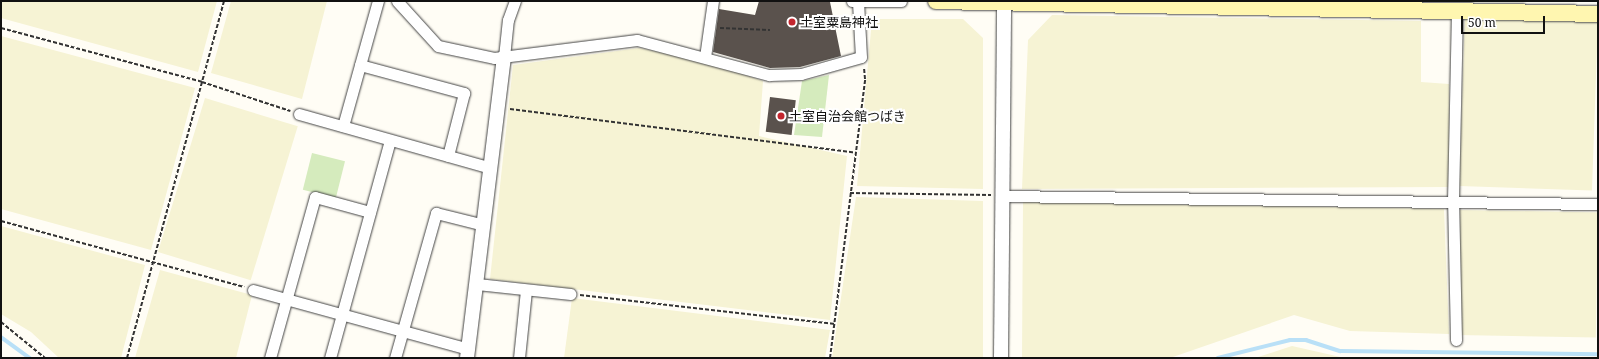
<!DOCTYPE html>
<html>
<head>
<meta charset="utf-8">
<style>
  body { margin:0 }
  #map { position:relative; width:1599px; height:359px; overflow:hidden; background:#fffdf5; font-family:"Noto Serif","Noto Sans JP",serif }
  div>[style] { position:absolute }
  .farmland>* { inset:0; background:#f6f3d4; transform-origin:0 0 }
  .green>* { inset:0; background:#d5ebbd; transform-origin:0 0 }
  .stream>* { height:3.5px; margin:-1.75px; padding:0 1.75px; transform-origin:1.75px; border-radius:1.75px; background:#b9e0f7 }
  .building>* { inset:0; background:#5a524d; transform-origin:0 0 }
  .path>* { height:2px; margin-top:-1px; transform-origin:0; background:repeating-linear-gradient(90deg,#333 0 4px,transparent 0 6px) }
  .roads { filter:drop-shadow(0 0 1px #444) drop-shadow(0 0 1px #444) }
  .minor>* { height:11px; margin:-5.5px; padding:0 5.5px; transform-origin:5.5px; border-radius:5.5px; background:#fff }
  .tertiary>* { height:14px; margin:-7px; padding:0 7px; transform-origin:7px; border-radius:7px; background:#fff }
  .secondary>* { height:16px; margin:-8px; padding:0 8px; transform-origin:8px; border-radius:8px; background:#fff6b0 }
  .dots>* { width:11px; height:11px; translate:-50% -50%; box-sizing:border-box; border:2px solid #fff; border-radius:50% }
  span { translate:-50% -50%; white-space:nowrap; text-align:center; line-height:1.15; -webkit-text-stroke:4px #fff; paint-order:stroke }
  .poi-label { font-size:13px; color:#111 }
  .left { translate:0 -50%; text-align:left }
  .frame { position:absolute; inset:0; border:2px solid #111; pointer-events:none }
  .scale { position:absolute; left:1461px; top:16px; width:84px; height:18px; box-sizing:border-box; border:2px solid #111; border-top:0; padding-left:5px; font-size:12px; line-height:14px; white-space:nowrap; color:#111; -webkit-text-stroke:3px #fff; paint-order:stroke }
</style>
</head>
<body>
<div id="map">
  <div class="farmland">
    <i style="clip-path:polygon(1px 1px,217px 1px,198px 72px,1px 18px)"></i>
    <i style="clip-path:polygon(231px 1px,327px 1px,302px 99px,211px 73px)"></i>
    <i style="clip-path:polygon(1052px 15px,1421px 21px,1421px 82px,1449px 84px,1450px 187px,1022px 189px,1028px 40px)"></i>
    <i style="left:1465px;top:16px;width:133px;height:170px;rotate:2deg"></i>
    <i style="clip-path:polygon(872px 19px,963px 19px,983px 38px,983px 189px,857px 186px)"></i>
    <i style="clip-path:polygon(1px 36px,195px 88px,151px 250px,1px 209px)"></i>
    <i style="clip-path:polygon(639px 48px,704px 61px,763px 81px,759px 136px,847px 156px,830px 320px,490px 279px,513px 65px)"></i>
    <i style="left:205px;top:98px;width:97px;height:161px;rotate:17deg"></i>
    <i style="clip-path:polygon(856px 197px,983px 201px,983px 358px,832px 358px)"></i>
    <i style="clip-path:polygon(1023px 202px,1444px 209px,1449px 334px,1350px 331px,1294px 315px,1170px 358px,1022px 358px)"></i>
    <i style="left:1460px;top:210px;width:138px;height:125px;rotate:1deg"></i>
    <i style="clip-path:polygon(1px 226px,145px 265px,121px 358px,59px 358px,31px 332px,1px 314px)"></i>
    <i style="clip-path:polygon(160px 270px,252px 295px,236px 358px,135px 358px)"></i>
    <i style="clip-path:polygon(572px 298px,830px 330px,825px 358px,564px 358px)"></i>
    <i style="clip-path:polygon(1292px 346px,1345px 358px,1255px 358px)"></i>
  </div>
  <div class="green">
    <i style="clip-path:polygon(829px 75px,822px 137px,794px 135px,802px 81px)"></i>
    <i style="left:312px;top:153px;width:34px;height:38px;rotate:14deg"></i>
  </div>
  <div class="stream">
    <i style="left:1px;top:337px;width:36px;rotate:36deg"></i>
    <i style="left:1218px;top:358px;width:74px;rotate:-14deg"></i>
    <i style="left:1290px;top:340px;width:16px"></i>
    <i style="left:1306px;top:340px;width:36px;rotate:18deg"></i>
    <i style="left:1340px;top:351px;width:258px;rotate:0.7deg"></i>
  </div>
  <div class="building">
    <i style="clip-path:polygon(759px 1px,830px 2px,841px 56px,800px 67px,770px 68px,713px 52px,719px 9px,755px 15px)"></i>
    <i style="left:770px;top:97px;width:26px;height:35px;rotate:7deg"></i>
  </div>
  <div class="path">
    <i style="left:1px;top:28px;width:208px;rotate:15deg"></i>
    <i style="left:202px;top:82px;width:93px;rotate:18.2deg"></i>
    <i style="left:720px;top:28px;width:50px;rotate:2.3deg"></i>
    <i style="left:510px;top:109px;width:349px;rotate:7.2deg"></i>
    <i style="left:850px;top:193px;width:141px;rotate:0.8deg"></i>
    <i style="left:1px;top:221px;width:252px;rotate:15.2deg"></i>
    <i style="left:580px;top:295px;width:257px;rotate:6.5deg"></i>
    <i style="left:1px;top:322px;width:57px;rotate:39.3deg"></i>
    <i style="left:127px;top:358px;width:370px;rotate:-74.8deg"></i>
    <i style="left:830px;top:358px;width:281px;rotate:-82.8deg"></i>
    <i style="left:865px;top:79px;width:11px;rotate:-95deg"></i>
  </div>
  <div class="roads">
    <div class="minor">
      <i style="left:397px;top:1px;width:61px;rotate:47.7deg"></i>
      <i style="left:438px;top:46px;width:57px;rotate:12.1deg"></i>
      <i style="left:494px;top:58px;width:144px;rotate:-7.2deg"></i>
      <i style="left:637px;top:40px;width:137px;rotate:14.9deg"></i>
      <i style="left:769px;top:75px;width:32px;rotate:-2deg"></i>
      <i style="left:801px;top:74px;width:62px;rotate:-15.8deg"></i>
      <i style="left:861px;top:57px;width:55px;rotate:-93.1deg"></i>
      <i style="left:852px;top:1px;width:49px"></i>
      <i style="left:504px;top:57px;width:37px;rotate:-84deg"></i>
      <i style="left:508px;top:20px;width:20px;rotate:-70deg"></i>
      <i style="left:705px;top:57px;width:57px;rotate:-81.9deg"></i>
      <i style="left:360px;top:65px;width:108px;rotate:15.1deg"></i>
      <i style="left:464px;top:93px;width:65px;rotate:104.3deg"></i>
      <i style="left:299px;top:114px;width:199px;rotate:15.7deg"></i>
      <i style="left:343px;top:126px;width:130px;rotate:-74.4deg"></i>
      <i style="left:1002px;top:196px;width:596px;rotate:0.77deg"></i>
      <i style="left:477px;top:284px;width:94px;rotate:6.1deg"></i>
      <i style="left:253px;top:290px;width:223px;rotate:15.3deg"></i>
      <i style="left:1456px;top:340px;width:139px;rotate:-91.2deg"></i>
      <i style="left:1453px;top:201px;width:190px;rotate:-88.8deg"></i>
      <i style="left:270px;top:358px;width:167px;rotate:-74.4deg"></i>
      <i style="left:315px;top:197px;width:57px;rotate:15.3deg"></i>
      <i style="left:330px;top:358px;width:226px;rotate:-74.6deg"></i>
      <i style="left:395px;top:358px;width:151px;rotate:-74.2deg"></i>
      <i style="left:436px;top:213px;width:49px;rotate:14deg"></i>
      <i style="left:519px;top:358px;width:68px;rotate:-84.1deg"></i>
    </div>
    <div class="tertiary">
      <i style="left:467px;top:358px;width:303px;rotate:-83deg"></i>
      <i style="left:1001px;top:358px;width:357px;rotate:-89.5deg"></i>
    </div>
    <div class="secondary">
      <i style="left:936px;top:1px;width:662px;rotate:1.12deg"></i>
    </div>
  </div>
  <div class="dots">
    <i style="left:792px;top:22px;background:#c4262e"></i>
    <i style="left:781px;top:116px;background:#c4262e"></i>
  </div>
  <div class="poi-label">
    <span class="left" style="left:800px;top:22px">土室粟島神社</span>
    <span class="left" style="left:789px;top:116px">土室自治会館つばき</span>
  </div>
  <div class="frame"></div>
  <div class="scale">50 m</div>
</div>
</body>
</html>
